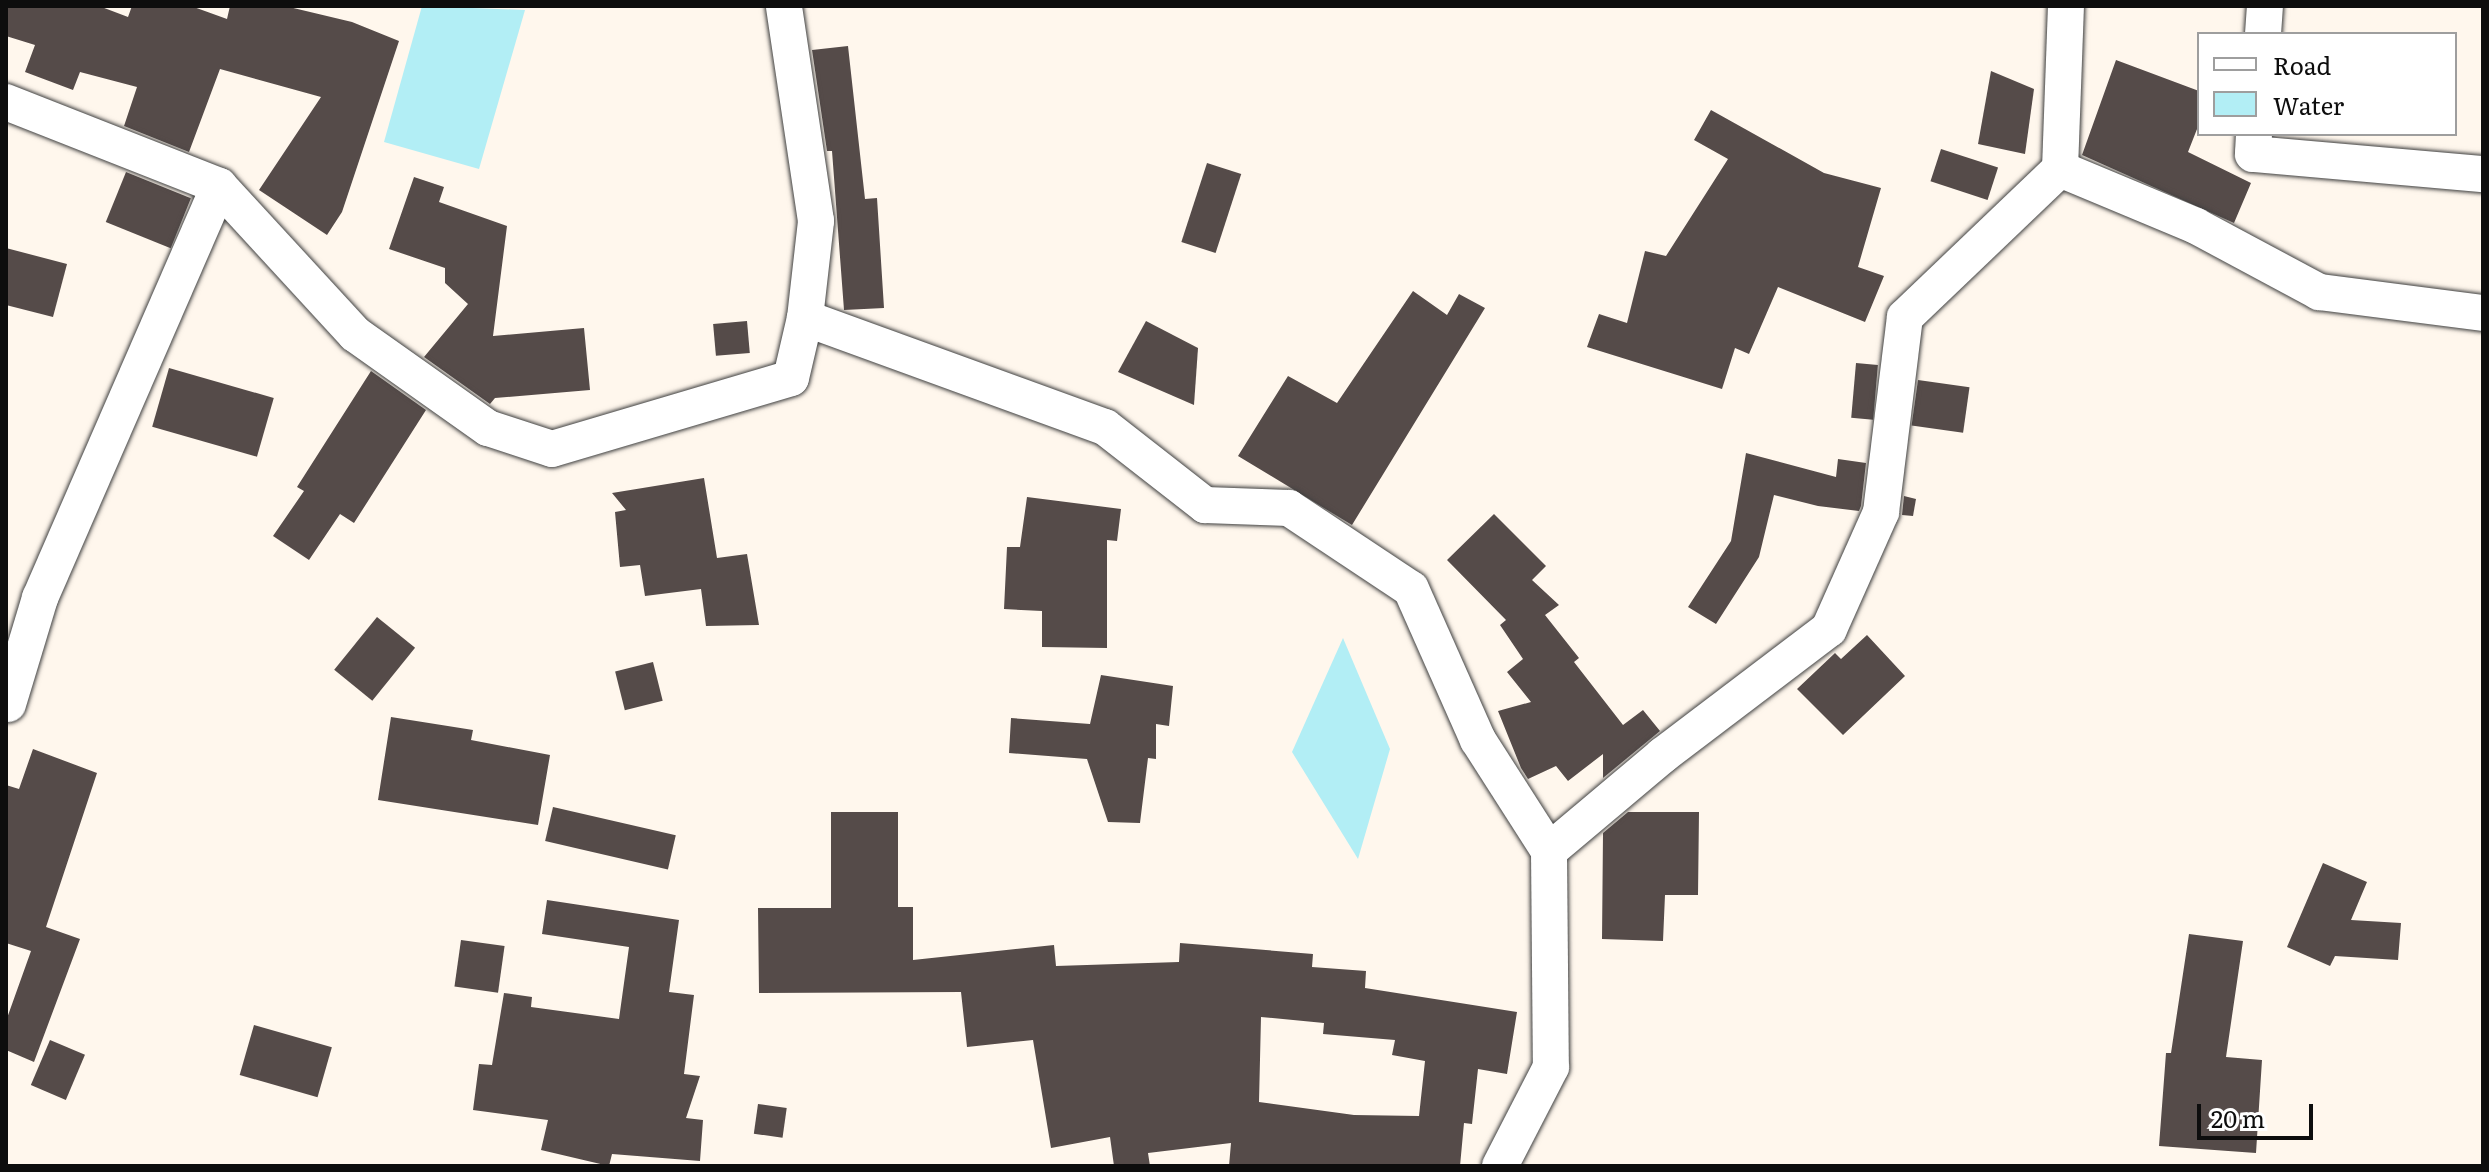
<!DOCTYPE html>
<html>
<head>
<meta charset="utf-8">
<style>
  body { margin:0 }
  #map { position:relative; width:2489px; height:1172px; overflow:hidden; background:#fff7ed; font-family:Literata,serif }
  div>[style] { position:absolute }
  .water>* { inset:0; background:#b2eef5 }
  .building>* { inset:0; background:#554b49; transform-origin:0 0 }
  .roads { filter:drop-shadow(0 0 2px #404040) drop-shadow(0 0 2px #404040) }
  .minor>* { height:36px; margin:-18px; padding:0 18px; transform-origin:18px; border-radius:18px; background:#fff }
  span { translate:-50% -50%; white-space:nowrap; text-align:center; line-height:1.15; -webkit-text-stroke:8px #fff; paint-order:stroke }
  .frame { position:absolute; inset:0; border:8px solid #0d0d0d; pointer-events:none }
  .legend { position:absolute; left:2197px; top:32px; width:260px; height:104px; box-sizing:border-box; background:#fff; border:2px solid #9e9e9e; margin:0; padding:10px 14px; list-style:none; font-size:24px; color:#0d0d0d }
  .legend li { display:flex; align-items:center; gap:16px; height:40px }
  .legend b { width:40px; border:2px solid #9e9e9e }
  .scale { position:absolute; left:2197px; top:1104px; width:116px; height:36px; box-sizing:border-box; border:4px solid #0d0d0d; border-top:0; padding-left:10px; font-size:24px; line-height:28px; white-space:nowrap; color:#0d0d0d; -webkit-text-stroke:6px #fff; paint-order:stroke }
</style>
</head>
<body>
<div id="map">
  <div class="water">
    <i style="clip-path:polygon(422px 6px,525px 10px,479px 169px,384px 142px)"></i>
    <i style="clip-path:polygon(1343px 638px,1390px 749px,1358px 859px,1292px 752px)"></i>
  </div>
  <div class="building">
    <i style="clip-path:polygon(6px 6px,99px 6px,128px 17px,132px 6px,191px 6px,227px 19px,230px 6px,285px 6px,352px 22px,399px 41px,342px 212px,327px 235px,259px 190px,321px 97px,220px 69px,189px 152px,124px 126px,137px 87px,80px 72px,73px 90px,25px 72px,35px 45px,6px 36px)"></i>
    <i style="clip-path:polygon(848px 46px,865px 199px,877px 198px,884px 308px,844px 310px,832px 151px,827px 151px,812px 50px)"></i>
    <i style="clip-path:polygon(2116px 60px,2199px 91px,2199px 124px,2188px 152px,2251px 183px,2234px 223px,2082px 155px)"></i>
    <i style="clip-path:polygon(1991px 71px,2034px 89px,2025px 154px,1978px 144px)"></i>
    <i style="clip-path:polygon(1711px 110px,1824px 173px,1881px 188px,1858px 267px,1884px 276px,1865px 322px,1778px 287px,1749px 354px,1735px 348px,1722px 389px,1587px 347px,1599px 314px,1627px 323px,1645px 251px,1666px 256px,1728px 159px,1694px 140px)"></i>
    <i style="left:1941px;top:149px;width:60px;height:34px;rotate:18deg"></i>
    <i style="left:1207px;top:163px;width:36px;height:83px;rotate:18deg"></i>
    <i style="left:126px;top:172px;width:70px;height:54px;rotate:22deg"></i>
    <i style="clip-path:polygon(414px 177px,444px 187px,439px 202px,507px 226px,493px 336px,584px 328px,590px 390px,495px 398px,490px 404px,424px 357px,468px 304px,445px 283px,445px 268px,389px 249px)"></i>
    <i style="clip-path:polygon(6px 248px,67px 264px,53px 317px,6px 305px)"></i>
    <i style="clip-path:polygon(1413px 291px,1447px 315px,1459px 294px,1485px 308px,1352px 525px,1238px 456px,1288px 376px,1337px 403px)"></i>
    <i style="left:747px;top:321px;width:32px;height:34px;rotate:85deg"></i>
    <i style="clip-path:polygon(1146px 321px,1198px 348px,1194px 405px,1118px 372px)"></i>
    <i style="left:1856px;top:363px;width:22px;height:55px;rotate:5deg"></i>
    <i style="left:169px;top:368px;width:109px;height:61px;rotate:16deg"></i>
    <i style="clip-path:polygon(371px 371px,426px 410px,354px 523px,340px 514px,309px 560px,273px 536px,304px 491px,297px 487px)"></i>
    <i style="left:1918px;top:380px;width:52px;height:46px;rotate:8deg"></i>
    <i style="clip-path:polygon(1746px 453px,1836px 477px,1838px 459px,1866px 463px,1861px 506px,1859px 511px,1818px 506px,1774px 495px,1759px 557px,1716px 624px,1688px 607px,1731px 541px)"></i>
    <i style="clip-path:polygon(704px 478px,717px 558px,747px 554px,759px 625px,706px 626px,701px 589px,645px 596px,640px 565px,620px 567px,615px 512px,626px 510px,612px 493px)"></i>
    <i style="clip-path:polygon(1904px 496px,1916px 499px,1913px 516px,1902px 515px)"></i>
    <i style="clip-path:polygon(1027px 497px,1121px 509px,1117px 541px,1107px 540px,1107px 648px,1042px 647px,1042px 611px,1004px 609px,1007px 547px,1020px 547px)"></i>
    <i style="clip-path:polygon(1494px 514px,1546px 566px,1532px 580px,1559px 605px,1545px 615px,1579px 658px,1574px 662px,1623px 725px,1643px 710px,1660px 731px,1603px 778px,1603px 754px,1568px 781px,1556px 766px,1528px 779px,1521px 768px,1498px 711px,1531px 702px,1507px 672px,1523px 659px,1500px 625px,1506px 620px,1447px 560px)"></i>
    <i style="left:377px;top:617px;width:49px;height:68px;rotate:39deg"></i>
    <i style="clip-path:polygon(1867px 635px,1905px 676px,1843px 735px,1797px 689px,1835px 653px,1841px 659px)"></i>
    <i style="left:653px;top:662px;width:40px;height:39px;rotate:76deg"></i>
    <i style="clip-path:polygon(1101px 675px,1173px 686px,1169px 726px,1156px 724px,1156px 759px,1148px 758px,1140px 823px,1108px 822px,1087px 759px,1009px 753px,1011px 718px,1090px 724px)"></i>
    <i style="clip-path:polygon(391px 717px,473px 730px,471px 740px,550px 755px,538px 825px,378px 800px)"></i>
    <i style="clip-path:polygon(33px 749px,97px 773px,46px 927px,80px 939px,34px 1062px,6px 1050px,6px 1021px,31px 951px,6px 943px,6px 785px,19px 789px)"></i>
    <i style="left:553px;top:807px;width:126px;height:35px;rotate:13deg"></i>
    <i style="clip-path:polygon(evenodd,831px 812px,898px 812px,898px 907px,913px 907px,913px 960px,1054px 945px,1056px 966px,1179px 962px,1180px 943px,1313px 954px,1312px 967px,1366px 971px,1365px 988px,1517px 1012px,1507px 1074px,1478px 1069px,1472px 1124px,1464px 1123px,1460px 1166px,1229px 1166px,1231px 1143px,1148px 1153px,1150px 1166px,1114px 1166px,1110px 1137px,1051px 1148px,1033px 1040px,967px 1047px,961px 992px,759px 993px,758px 908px,831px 908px,831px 812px,1261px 1017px,1324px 1023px,1323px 1034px,1395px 1040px,1392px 1055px,1425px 1061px,1419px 1116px,1354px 1115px,1259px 1102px,1261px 1017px)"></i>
    <i style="clip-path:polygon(1628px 812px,1699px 812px,1698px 895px,1665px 895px,1663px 941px,1602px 939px,1603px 833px)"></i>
    <i style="clip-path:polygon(2323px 863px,2367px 882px,2351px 920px,2401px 923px,2398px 960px,2335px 956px,2330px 966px,2287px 947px)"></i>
    <i style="clip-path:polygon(547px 900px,679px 920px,669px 992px,694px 995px,684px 1074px,700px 1076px,686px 1118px,703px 1120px,700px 1161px,612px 1154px,609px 1166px,541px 1150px,548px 1120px,473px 1110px,479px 1064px,492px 1065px,504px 993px,532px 997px,531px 1007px,619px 1019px,629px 947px,542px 934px)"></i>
    <i style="clip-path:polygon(2189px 934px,2243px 941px,2226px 1057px,2262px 1060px,2256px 1153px,2159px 1146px,2166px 1053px,2171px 1053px)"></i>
    <i style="left:461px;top:940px;width:44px;height:47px;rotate:8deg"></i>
    <i style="left:254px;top:1025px;width:81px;height:52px;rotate:16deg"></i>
    <i style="left:50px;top:1040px;width:38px;height:49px;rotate:23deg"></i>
    <i style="left:758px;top:1104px;width:29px;height:30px;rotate:8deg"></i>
  </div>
  <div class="roads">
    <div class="minor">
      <i style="left:2263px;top:34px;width:28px;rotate:-86deg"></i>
      <i style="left:6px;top:102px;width:229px;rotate:21.5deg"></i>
      <i style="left:219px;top:186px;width:201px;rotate:47.4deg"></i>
      <i style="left:355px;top:334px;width:163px;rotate:35.3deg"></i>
      <i style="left:488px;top:428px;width:67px;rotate:18.2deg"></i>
      <i style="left:552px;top:449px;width:249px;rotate:-16.5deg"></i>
      <i style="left:791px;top:378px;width:62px;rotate:-76.9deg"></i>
      <i style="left:805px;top:318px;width:98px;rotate:-83.5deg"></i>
      <i style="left:816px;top:221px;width:217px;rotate:-98.5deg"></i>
      <i style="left:2254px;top:134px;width:20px;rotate:93deg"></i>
      <i style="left:2253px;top:154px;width:231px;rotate:5deg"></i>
      <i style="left:2060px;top:169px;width:147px;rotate:22.7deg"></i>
      <i style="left:2196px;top:226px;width:140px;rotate:28.2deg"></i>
      <i style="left:2319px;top:292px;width:165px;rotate:7.3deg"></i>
      <i style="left:805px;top:318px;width:319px;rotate:20deg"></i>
      <i style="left:1105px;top:427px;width:127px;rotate:38deg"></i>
      <i style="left:1205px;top:505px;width:84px;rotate:2deg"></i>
      <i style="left:1289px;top:508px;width:146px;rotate:33.6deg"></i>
      <i style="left:1411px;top:589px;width:165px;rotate:66.1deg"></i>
      <i style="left:1478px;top:740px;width:132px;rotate:57.4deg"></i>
      <i style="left:1549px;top:851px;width:216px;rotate:89.5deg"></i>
      <i style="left:1551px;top:1067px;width:111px;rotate:117.3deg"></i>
      <i style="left:8px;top:704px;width:111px;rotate:-73.2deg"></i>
      <i style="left:40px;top:598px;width:449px;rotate:-66.5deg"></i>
      <i style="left:1549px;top:851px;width:149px;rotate:-40.1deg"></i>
      <i style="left:1663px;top:755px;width:208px;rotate:-37.2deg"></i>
      <i style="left:1829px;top:629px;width:128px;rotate:-66deg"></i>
      <i style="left:1881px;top:512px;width:196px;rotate:-83deg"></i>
      <i style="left:1905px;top:317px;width:214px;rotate:-43.7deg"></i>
      <i style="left:2060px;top:169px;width:163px;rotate:-87.9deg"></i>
    </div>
  </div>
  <div class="frame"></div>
  <ul class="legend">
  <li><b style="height:10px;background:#fff"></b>Road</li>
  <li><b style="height:22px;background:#b2eef5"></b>Water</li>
  </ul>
  <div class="scale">20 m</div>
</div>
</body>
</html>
